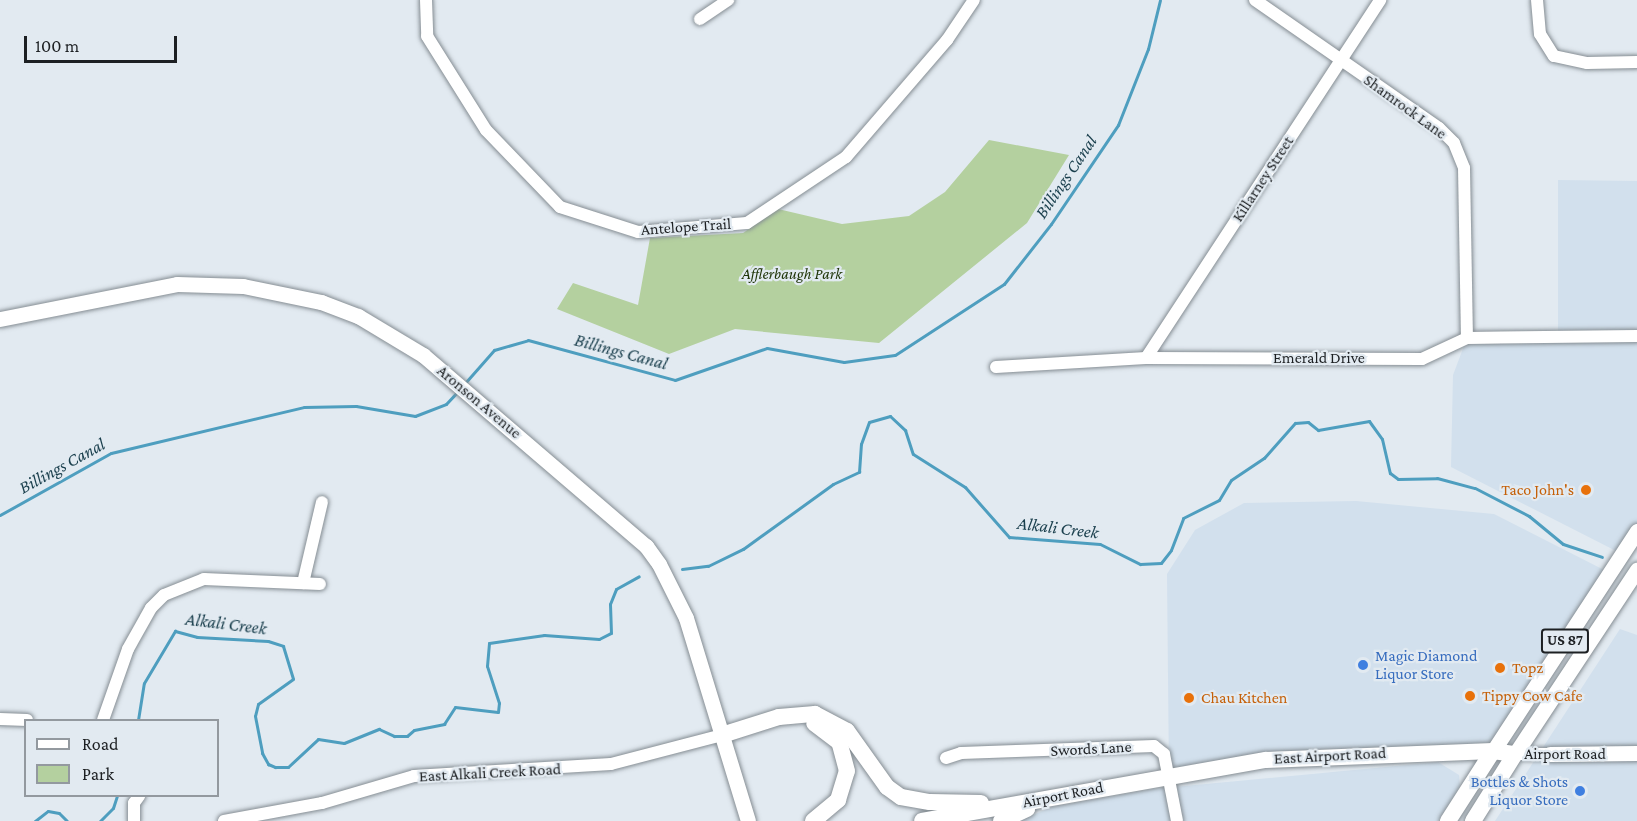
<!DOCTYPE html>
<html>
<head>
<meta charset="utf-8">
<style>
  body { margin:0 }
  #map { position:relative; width:1637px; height:821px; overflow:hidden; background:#e2eaf1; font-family:"Crimson Pro",serif }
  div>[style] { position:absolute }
  .built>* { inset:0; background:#d2e0ed }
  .green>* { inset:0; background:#b4d09f }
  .stream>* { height:3px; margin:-1.5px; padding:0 1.5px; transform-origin:1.5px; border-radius:1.5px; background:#4e9ebf }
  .roads { filter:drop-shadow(0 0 2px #858d93) drop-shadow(0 0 2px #858d93) }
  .minor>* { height:12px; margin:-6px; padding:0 6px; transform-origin:6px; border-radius:6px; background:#fff }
  .major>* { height:15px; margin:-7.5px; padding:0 7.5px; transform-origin:7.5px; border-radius:7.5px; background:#fff }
  .highway>* { height:16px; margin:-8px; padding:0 8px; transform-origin:8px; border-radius:8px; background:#fff }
  .dots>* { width:16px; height:16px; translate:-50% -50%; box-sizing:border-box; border:3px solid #e2eaf1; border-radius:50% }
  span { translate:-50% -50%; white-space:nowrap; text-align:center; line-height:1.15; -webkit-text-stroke:4.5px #e2eaf1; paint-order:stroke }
  .shield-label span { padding:2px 4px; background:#e2eaf1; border:2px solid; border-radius:4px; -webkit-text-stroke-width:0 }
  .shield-label { font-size:15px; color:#1d2023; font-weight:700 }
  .street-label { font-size:16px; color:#1d2023 }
  .park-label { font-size:16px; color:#1e3407; font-style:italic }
  .food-label { font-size:16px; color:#c56008 }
  .right { translate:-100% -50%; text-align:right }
  .left { translate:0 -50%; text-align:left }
  .shop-label { font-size:16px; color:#366cbe }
  .water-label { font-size:18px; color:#1a3f4d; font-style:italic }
  .legend { position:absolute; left:24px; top:719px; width:195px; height:78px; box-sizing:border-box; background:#e2eaf1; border:2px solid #93999f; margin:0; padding:8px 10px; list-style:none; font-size:18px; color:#1d2023 }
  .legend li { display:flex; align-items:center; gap:12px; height:30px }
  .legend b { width:30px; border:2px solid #93999f }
  .scale { position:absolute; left:24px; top:36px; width:153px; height:27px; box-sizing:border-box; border:3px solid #1d2023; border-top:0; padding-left:8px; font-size:18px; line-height:21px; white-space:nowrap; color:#1d2023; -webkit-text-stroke:4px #e2eaf1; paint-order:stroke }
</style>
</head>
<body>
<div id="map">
  <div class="built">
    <i style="clip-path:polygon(1558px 180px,1637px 181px,1637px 531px,1622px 554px,1451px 467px,1453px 375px,1467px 338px,1558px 337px)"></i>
    <i style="clip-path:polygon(1356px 501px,1494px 514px,1610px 573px,1493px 751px,1169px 775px,1167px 574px,1195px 530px,1244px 503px)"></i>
    <i style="clip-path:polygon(1620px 629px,1637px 635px,1637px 821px,1495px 821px)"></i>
    <i style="clip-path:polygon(1438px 762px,1459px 775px,1460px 787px,1438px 821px,1019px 821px,1052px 807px,1153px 789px)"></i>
  </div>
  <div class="green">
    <i style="clip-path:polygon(989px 140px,1069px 155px,1027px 223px,879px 343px,735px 329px,669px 354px,557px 309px,573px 283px,638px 305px,650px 238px,743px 233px,778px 209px,842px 224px,909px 216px,945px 192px)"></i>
  </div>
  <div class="stream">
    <i style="left:465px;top:383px;width:44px;rotate:-48.7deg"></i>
    <i style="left:494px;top:350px;width:35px;rotate:-16deg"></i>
    <i style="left:528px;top:340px;width:152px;rotate:15.2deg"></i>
    <i style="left:675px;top:380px;width:97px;rotate:-19.2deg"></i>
    <i style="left:767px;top:348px;width:78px;rotate:10.3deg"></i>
    <i style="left:844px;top:362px;width:51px;rotate:-7.8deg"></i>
    <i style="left:895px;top:355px;width:130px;rotate:-33.1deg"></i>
    <i style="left:1004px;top:284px;width:76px;rotate:-51.9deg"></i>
    <i style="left:1051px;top:224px;width:120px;rotate:-55.9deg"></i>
    <i style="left:1118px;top:125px;width:82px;rotate:-68.5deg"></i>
    <i style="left:1148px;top:49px;width:50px;rotate:-76.2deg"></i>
    <i style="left:0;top:515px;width:127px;rotate:-29.2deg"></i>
    <i style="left:111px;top:453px;width:198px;rotate:-13.4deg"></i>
    <i style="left:304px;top:407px;width:52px;rotate:-1.1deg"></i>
    <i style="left:356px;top:406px;width:60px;rotate:9.6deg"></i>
    <i style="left:415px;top:416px;width:33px;rotate:-21deg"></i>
    <i style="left:446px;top:404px;width:19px;rotate:-47deg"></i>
    <i style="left:682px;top:569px;width:26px;rotate:-7deg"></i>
    <i style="left:708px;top:566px;width:39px;rotate:-26deg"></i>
    <i style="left:743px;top:549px;width:111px;rotate:-35.8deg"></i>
    <i style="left:833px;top:484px;width:29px;rotate:-25deg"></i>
    <i style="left:859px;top:472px;width:28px;rotate:-86deg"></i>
    <i style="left:861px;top:444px;width:23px;rotate:-70deg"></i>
    <i style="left:869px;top:422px;width:22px;rotate:-16deg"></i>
    <i style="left:890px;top:416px;width:21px;rotate:43deg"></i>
    <i style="left:905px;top:430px;width:25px;rotate:72deg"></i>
    <i style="left:913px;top:454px;width:62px;rotate:32.4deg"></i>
    <i style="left:965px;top:487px;width:67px;rotate:48.7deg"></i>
    <i style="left:1009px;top:537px;width:91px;rotate:4.4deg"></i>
    <i style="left:1100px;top:544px;width:45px;rotate:26.6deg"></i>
    <i style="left:1140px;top:564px;width:21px;rotate:-3deg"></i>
    <i style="left:1161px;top:563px;width:16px;rotate:-52deg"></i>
    <i style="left:1171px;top:550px;width:34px;rotate:-69deg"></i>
    <i style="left:1183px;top:518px;width:40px;rotate:-26.6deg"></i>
    <i style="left:1219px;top:500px;width:23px;rotate:-59deg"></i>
    <i style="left:1231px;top:480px;width:40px;rotate:-34deg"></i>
    <i style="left:1264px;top:458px;width:47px;rotate:-48.5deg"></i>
    <i style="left:1295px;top:423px;width:13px;rotate:-4deg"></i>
    <i style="left:1308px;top:422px;width:13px;rotate:39deg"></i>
    <i style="left:1318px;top:430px;width:52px;rotate:-10deg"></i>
    <i style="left:1369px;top:421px;width:22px;rotate:54deg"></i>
    <i style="left:1382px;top:439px;width:35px;rotate:77deg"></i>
    <i style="left:1390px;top:473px;width:10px;rotate:37deg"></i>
    <i style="left:1398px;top:479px;width:39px;rotate:-1deg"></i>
    <i style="left:1437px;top:478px;width:39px;rotate:15deg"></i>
    <i style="left:1475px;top:488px;width:61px;rotate:27.4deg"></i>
    <i style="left:1529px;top:516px;width:44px;rotate:39.5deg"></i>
    <i style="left:1563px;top:544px;width:41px;rotate:18.4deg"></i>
    <i style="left:138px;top:720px;width:37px;rotate:-81deg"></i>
    <i style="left:144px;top:683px;width:61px;rotate:-59.2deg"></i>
    <i style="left:175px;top:631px;width:23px;rotate:15deg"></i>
    <i style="left:197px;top:637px;width:71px;rotate:3.2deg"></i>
    <i style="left:268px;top:641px;width:16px;rotate:18deg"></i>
    <i style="left:283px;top:646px;width:34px;rotate:73deg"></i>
    <i style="left:293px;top:679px;width:43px;rotate:144.5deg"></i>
    <i style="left:258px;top:704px;width:12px;rotate:104deg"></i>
    <i style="left:255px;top:716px;width:38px;rotate:79deg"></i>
    <i style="left:262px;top:753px;width:13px;rotate:61deg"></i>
    <i style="left:268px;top:764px;width:8px;rotate:23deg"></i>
    <i style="left:275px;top:767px;width:13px"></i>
    <i style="left:288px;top:767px;width:41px;rotate:-43deg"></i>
    <i style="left:318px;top:739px;width:26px;rotate:9deg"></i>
    <i style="left:344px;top:743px;width:38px;rotate:-22deg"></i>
    <i style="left:379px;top:729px;width:17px;rotate:25deg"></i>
    <i style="left:394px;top:736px;width:13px"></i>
    <i style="left:407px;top:736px;width:9px;rotate:-41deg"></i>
    <i style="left:414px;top:730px;width:31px;rotate:-11deg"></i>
    <i style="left:444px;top:724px;width:20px;rotate:-57deg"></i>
    <i style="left:455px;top:707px;width:43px;rotate:6.6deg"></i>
    <i style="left:498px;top:712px;width:9px;rotate:-84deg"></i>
    <i style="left:499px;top:703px;width:39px;rotate:-108deg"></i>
    <i style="left:487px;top:666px;width:23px;rotate:-85deg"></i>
    <i style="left:489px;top:643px;width:56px;rotate:-8.3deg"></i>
    <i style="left:544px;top:635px;width:55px;rotate:4.2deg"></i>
    <i style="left:599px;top:639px;width:13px;rotate:-27deg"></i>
    <i style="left:611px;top:633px;width:29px;rotate:-92deg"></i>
    <i style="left:610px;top:604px;width:16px;rotate:-68deg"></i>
    <i style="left:616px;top:589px;width:26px;rotate:-29deg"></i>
    <i style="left:35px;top:821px;width:16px;rotate:-38deg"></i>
    <i style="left:48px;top:811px;width:11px;rotate:10deg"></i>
    <i style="left:59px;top:813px;width:11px;rotate:45deg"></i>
    <i style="left:100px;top:821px;width:18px;rotate:-45deg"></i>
    <i style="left:113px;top:808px;width:13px;rotate:-72deg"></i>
  </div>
  <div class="roads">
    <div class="minor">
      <i style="left:426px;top:0;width:36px;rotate:88deg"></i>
      <i style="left:427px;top:36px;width:111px;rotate:57.9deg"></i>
      <i style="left:486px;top:130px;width:107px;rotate:46.1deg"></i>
      <i style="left:560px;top:207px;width:82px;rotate:17.8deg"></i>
      <i style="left:638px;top:232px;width:109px;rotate:-4.7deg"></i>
      <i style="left:747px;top:223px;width:119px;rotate:-33.7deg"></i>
      <i style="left:846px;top:157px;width:155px;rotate:-49.2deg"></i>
      <i style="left:947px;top:40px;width:48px;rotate:-56deg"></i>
      <i style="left:1255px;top:0;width:224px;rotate:34.8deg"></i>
      <i style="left:1439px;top:128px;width:21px;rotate:45deg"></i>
      <i style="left:1454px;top:143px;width:27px;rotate:68deg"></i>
      <i style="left:1464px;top:168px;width:170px;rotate:89deg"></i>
      <i style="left:1537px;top:0;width:34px;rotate:85deg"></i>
      <i style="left:1540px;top:34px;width:26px;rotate:58deg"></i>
      <i style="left:1554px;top:56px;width:34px;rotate:12deg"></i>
      <i style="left:1587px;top:63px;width:50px;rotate:-1.1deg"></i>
      <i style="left:700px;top:19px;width:34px;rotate:-34deg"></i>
      <i style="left:1146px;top:358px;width:428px;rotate:-56.8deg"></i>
      <i style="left:996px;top:367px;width:150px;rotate:-3.4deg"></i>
      <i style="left:1146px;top:358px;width:276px;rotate:0.2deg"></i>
      <i style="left:1422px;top:359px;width:50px;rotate:-25deg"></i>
      <i style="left:1467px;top:338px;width:170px;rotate:-0.7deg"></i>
      <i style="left:303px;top:583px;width:83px;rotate:-76.8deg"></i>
      <i style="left:0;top:719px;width:27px;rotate:2deg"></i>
      <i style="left:103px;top:720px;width:75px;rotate:-70.6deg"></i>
      <i style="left:128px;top:649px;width:47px;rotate:-60.7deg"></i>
      <i style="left:151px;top:608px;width:18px;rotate:-45deg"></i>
      <i style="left:164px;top:595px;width:43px;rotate:-21.8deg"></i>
      <i style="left:204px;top:579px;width:116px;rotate:2.5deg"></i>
      <i style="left:1515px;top:754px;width:35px"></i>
      <i style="left:946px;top:758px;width:16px;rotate:-18deg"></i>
      <i style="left:961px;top:753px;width:193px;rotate:-2.1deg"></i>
      <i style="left:1154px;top:746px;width:13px;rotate:39deg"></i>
      <i style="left:1164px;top:754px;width:68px;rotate:79deg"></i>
      <i style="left:134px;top:821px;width:18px;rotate:-90deg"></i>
      <i style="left:134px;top:803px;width:9px;rotate:-54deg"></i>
      <i style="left:224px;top:821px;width:100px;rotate:-10.4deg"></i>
      <i style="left:322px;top:803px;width:96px;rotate:-16.4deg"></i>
      <i style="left:414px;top:776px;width:197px;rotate:-3.5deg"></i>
      <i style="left:611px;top:764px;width:115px;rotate:-14.6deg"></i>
    </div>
    <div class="major">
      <i style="left:0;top:319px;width:180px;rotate:-11.2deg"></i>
      <i style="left:177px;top:284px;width:66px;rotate:1.7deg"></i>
      <i style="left:243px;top:286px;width:80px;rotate:11.6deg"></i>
      <i style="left:321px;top:302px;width:40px;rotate:21deg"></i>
      <i style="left:358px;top:316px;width:76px;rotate:31deg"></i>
      <i style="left:423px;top:355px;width:294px;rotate:40.6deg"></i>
      <i style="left:646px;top:546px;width:22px;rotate:54deg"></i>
      <i style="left:659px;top:564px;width:60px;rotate:63.4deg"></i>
      <i style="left:686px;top:618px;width:212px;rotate:73deg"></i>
      <i style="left:1493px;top:751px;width:263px;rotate:-56.8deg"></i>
      <i style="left:1515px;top:754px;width:221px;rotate:-56.5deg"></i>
      <i style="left:1550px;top:754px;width:87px;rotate:-0.7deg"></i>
    </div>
    <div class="highway">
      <i style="left:722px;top:735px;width:60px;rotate:-17.5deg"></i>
      <i style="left:779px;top:717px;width:36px;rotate:-5deg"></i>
      <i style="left:815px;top:714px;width:36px;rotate:28deg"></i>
      <i style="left:847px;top:731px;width:69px;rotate:54.5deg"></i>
      <i style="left:887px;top:787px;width:17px;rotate:36deg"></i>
      <i style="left:901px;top:797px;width:29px;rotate:10deg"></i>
      <i style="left:930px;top:802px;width:51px;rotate:1.1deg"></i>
      <i style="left:813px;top:821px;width:33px;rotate:-40deg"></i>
      <i style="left:838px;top:800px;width:30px;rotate:-73deg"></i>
      <i style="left:847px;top:771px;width:30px;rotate:-105deg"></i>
      <i style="left:839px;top:742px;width:31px;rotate:-143deg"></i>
      <i style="left:922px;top:821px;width:349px;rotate:-10.1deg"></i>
      <i style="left:1266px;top:760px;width:227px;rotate:-2.3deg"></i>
      <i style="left:1493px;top:751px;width:22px;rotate:8deg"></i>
      <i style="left:1515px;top:754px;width:79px;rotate:122.1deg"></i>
      <i style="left:1001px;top:821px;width:29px;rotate:-25deg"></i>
      <i style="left:1448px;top:821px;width:83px;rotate:-57.3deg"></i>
    </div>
  </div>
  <div class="dots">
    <i style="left:1586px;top:490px;background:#e8710a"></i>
    <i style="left:1363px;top:665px;background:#3f7fe0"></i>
    <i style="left:1500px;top:668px;background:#e8710a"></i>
    <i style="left:1470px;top:696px;background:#e8710a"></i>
    <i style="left:1189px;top:698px;background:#e8710a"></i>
    <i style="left:1580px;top:791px;background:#3f7fe0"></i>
  </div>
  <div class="shield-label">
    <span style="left:1565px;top:641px">US 87</span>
  </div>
  <div class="street-label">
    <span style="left:1405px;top:107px;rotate:36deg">Shamrock Lane</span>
    <span style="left:1263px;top:179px;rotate:-57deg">Killarney Street</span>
    <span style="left:686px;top:227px;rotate:-4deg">Antelope Trail</span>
    <span style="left:1319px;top:358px">Emerald Drive</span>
    <span style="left:479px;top:402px;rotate:40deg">Aronson Avenue</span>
    <span style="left:1091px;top:749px;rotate:-3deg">Swords Lane</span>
    <span style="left:1565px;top:754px">Airport Road</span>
    <span style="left:1330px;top:756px;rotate:-3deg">East Airport Road</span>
    <span style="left:490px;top:773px;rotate:-3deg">East Alkali Creek Road</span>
    <span style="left:1063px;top:795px;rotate:-11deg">Airport Road</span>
  </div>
  <div class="park-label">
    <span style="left:792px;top:274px">Afflerbaugh Park</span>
  </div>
  <div class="food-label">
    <span class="right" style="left:1574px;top:490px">Taco John's</span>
    <span class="left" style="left:1512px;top:668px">Topz</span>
    <span class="left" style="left:1482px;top:696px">Tippy Cow Cafe</span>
    <span class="left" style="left:1201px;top:698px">Chau Kitchen</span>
  </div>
  <div class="shop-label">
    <span class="left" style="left:1375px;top:665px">Magic Diamond<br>Liquor Store</span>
    <span class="right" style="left:1568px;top:791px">Bottles &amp; Shots<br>Liquor Store</span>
  </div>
  <div class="water-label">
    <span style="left:1066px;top:177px;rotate:-56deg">Billings Canal</span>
    <span style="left:621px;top:352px;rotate:15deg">Billings Canal</span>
    <span style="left:62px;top:466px;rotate:-29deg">Billings Canal</span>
    <span style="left:1058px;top:528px;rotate:7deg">Alkali Creek</span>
    <span style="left:226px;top:624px;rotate:7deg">Alkali Creek</span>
  </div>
  <ul class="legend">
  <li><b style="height:8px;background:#fff"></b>Road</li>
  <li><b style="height:16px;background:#b4d09f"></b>Park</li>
  </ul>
  <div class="scale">100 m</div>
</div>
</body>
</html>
